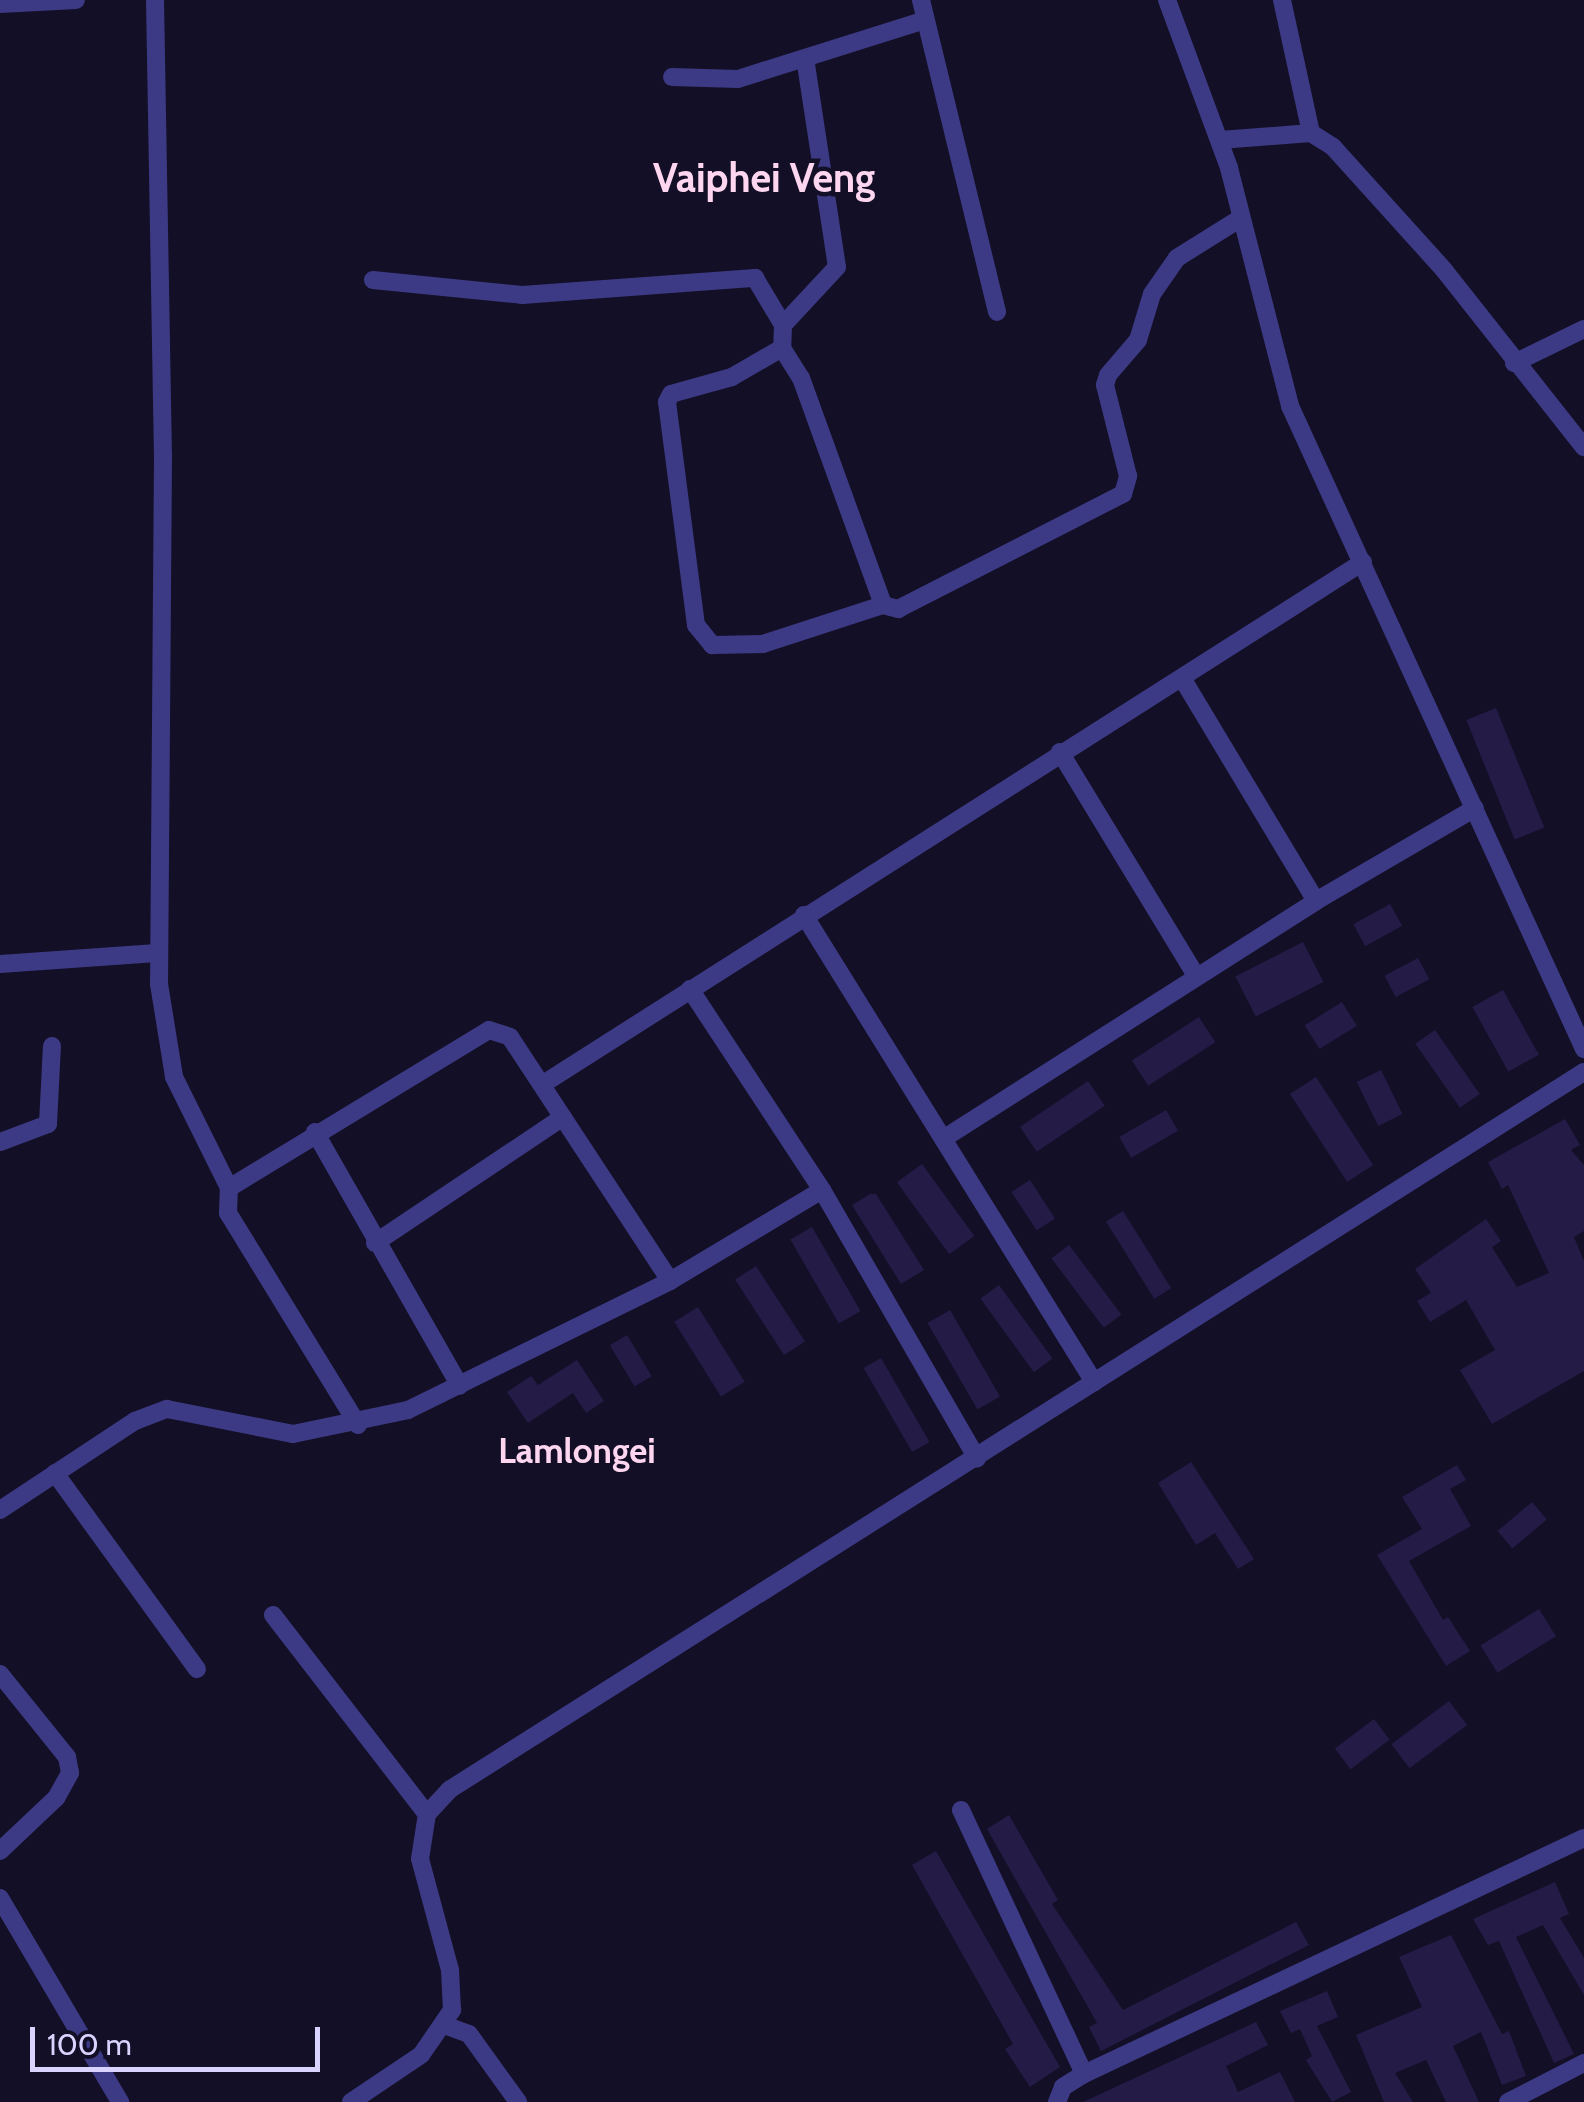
<!DOCTYPE html>
<html>
<head>
<meta charset="utf-8">
<style>
  body { margin:0 }
  #map { position:relative; width:1584px; height:2102px; overflow:hidden; background:#130f26; font-family:Cabin,sans-serif }
  div>[style] { position:absolute }
  .building>* { inset:0; background:#241b47; transform-origin:0 0 }
  .street>* { height:18px; margin:-9px; padding:0 9px; transform-origin:9px; border-radius:9px; background:#3d3a85 }
  span { translate:-50% -50%; white-space:nowrap; text-align:center; line-height:1.15; -webkit-text-stroke:9px #130f26; paint-order:stroke }
  .quarter-label { font-size:35px; color:#ffd6f0; font-weight:700 }
  .district-label { font-size:40px; color:#ffd6f0; font-weight:700 }
  .scale { position:absolute; left:30px; top:2027px; width:290px; height:45px; box-sizing:border-box; border:5px solid #d9d4ff; border-top:0; padding-left:12px; font-size:30px; line-height:35px; white-space:nowrap; color:#d9d4ff; -webkit-text-stroke:8px #130f26; paint-order:stroke }
</style>
</head>
<body>
<div id="map">
  <div class="building">
    <i style="left:1496px;top:708px;width:129px;height:32px;rotate:68deg"></i>
    <i style="left:1390px;top:904px;width:25px;height:42px;rotate:61deg"></i>
    <i style="left:1303px;top:942px;width:45px;height:76px;rotate:63deg"></i>
    <i style="left:1418px;top:958px;width:24px;height:38px;rotate:62deg"></i>
    <i style="left:1503px;top:990px;width:74px;height:35px;rotate:61deg"></i>
    <i style="left:1342px;top:1002px;width:28px;height:44px;rotate:58deg"></i>
    <i style="left:1199px;top:1017px;width:30px;height:80px;rotate:57deg"></i>
    <i style="left:1435px;top:1030px;width:78px;height:24px;rotate:55deg"></i>
    <i style="left:1381px;top:1070px;width:49px;height:27px;rotate:64deg"></i>
    <i style="left:1316px;top:1077px;width:105px;height:31px;rotate:57deg"></i>
    <i style="left:1088px;top:1081px;width:30px;height:82px;rotate:56deg"></i>
    <i style="left:1166px;top:1110px;width:24px;height:54px;rotate:60deg"></i>
    <i style="clip-path:polygon(1565px 1119px,1580px 1145px,1571px 1150px,1584px 1165px,1584px 1231px,1574px 1237px,1584px 1261px,1584px 1371px,1492px 1424px,1460px 1370px,1495px 1350px,1466px 1300px,1430px 1322px,1417px 1301px,1431px 1293px,1415px 1269px,1486px 1219px,1501px 1241px,1492px 1247px,1517px 1287px,1549px 1273px,1508px 1185px,1502px 1189px,1488px 1162px)"></i>
    <i style="left:922px;top:1164px;width:89px;height:31px;rotate:54deg"></i>
    <i style="left:1030px;top:1180px;width:46px;height:22px;rotate:57deg"></i>
    <i style="clip-path:polygon(870px 1194px,876px 1194px,924px 1270px,901px 1284px,852px 1205px)"></i>
    <i style="left:1123px;top:1211px;width:91px;height:20px;rotate:58deg"></i>
    <i style="left:812px;top:1227px;width:97px;height:25px;rotate:60deg"></i>
    <i style="left:1069px;top:1245px;width:87px;height:22px;rotate:53deg"></i>
    <i style="left:756px;top:1266px;width:90px;height:25px;rotate:57deg"></i>
    <i style="left:999px;top:1285px;width:91px;height:23px;rotate:54deg"></i>
    <i style="left:698px;top:1307px;width:88px;height:28px;rotate:58deg"></i>
    <i style="left:950px;top:1310px;width:100px;height:26px;rotate:60deg"></i>
    <i style="left:627px;top:1335px;width:48px;height:20px;rotate:59deg"></i>
    <i style="left:881px;top:1358px;width:97px;height:20px;rotate:60deg"></i>
    <i style="clip-path:polygon(577px 1360px,604px 1401px,586px 1413px,573px 1393px,528px 1423px,507px 1392px,531px 1376px,538px 1385px)"></i>
    <i style="clip-path:polygon(1191px 1462px,1254px 1559px,1238px 1569px,1215px 1533px,1196px 1545px,1158px 1483px)"></i>
    <i style="clip-path:polygon(1457px 1465px,1466px 1480px,1450px 1489px,1471px 1526px,1409px 1561px,1443px 1620px,1448px 1617px,1470px 1651px,1446px 1666px,1377px 1555px,1422px 1529px,1402px 1497px)"></i>
    <i style="left:1532px;top:1502px;width:23px;height:45px;rotate:50deg"></i>
    <i style="left:1539px;top:1609px;width:32px;height:69px;rotate:58deg"></i>
    <i style="left:1449px;top:1701px;width:30px;height:72px;rotate:53deg"></i>
    <i style="left:1374px;top:1719px;width:26px;height:49px;rotate:53deg"></i>
    <i style="clip-path:polygon(1009px 1815px,1058px 1900px,1052px 1904px,1123px 2010px,1296px 1922px,1309px 1945px,1101px 2051px,1089px 2027px,1097px 2023px,987px 1829px)"></i>
    <i style="clip-path:polygon(936px 1851px,1060px 2067px,1030px 2087px,1005px 2049px,1013px 2044px,912px 1865px)"></i>
    <i style="clip-path:polygon(1555px 1882px,1569px 1914px,1560px 1918px,1584px 1958px,1584px 1995px,1543px 1925px,1516px 1937px,1574px 2054px,1554px 2063px,1499px 1941px,1488px 1945px,1473px 1919px)"></i>
    <i style="clip-path:polygon(1451px 1935px,1502px 2034px,1509px 2031px,1526px 2076px,1502px 2085px,1481px 2032px,1453px 2046px,1479px 2102px,1446px 2102px,1426px 2060px,1395px 2073px,1413px 2102px,1384px 2102px,1356px 2035px,1422px 2007px,1399px 1957px)"></i>
    <i style="clip-path:polygon(1327px 1991px,1338px 2017px,1317px 2026px,1351px 2092px,1332px 2102px,1306px 2060px,1312px 2056px,1300px 2029px,1291px 2033px,1280px 2011px)"></i>
    <i style="clip-path:polygon(1256px 2022px,1268px 2045px,1226px 2066px,1238px 2092px,1280px 2072px,1295px 2102px,1083px 2102px)"></i>
  </div>
  <div class="street">
    <i style="left:155px;top:0;width:456px;rotate:89deg"></i>
    <i style="left:163px;top:456px;width:528px;rotate:90.43deg"></i>
    <i style="left:159px;top:984px;width:94px;rotate:80.8deg"></i>
    <i style="left:174px;top:1077px;width:124px;rotate:63.6deg"></i>
    <i style="left:921px;top:0;width:321px;rotate:76.3deg"></i>
    <i style="left:1167px;top:0;width:179px;rotate:69.7deg"></i>
    <i style="left:1229px;top:168px;width:246px;rotate:75.6deg"></i>
    <i style="left:1290px;top:406px;width:707px;rotate:65.43deg"></i>
    <i style="left:1282px;top:0;width:136px;rotate:77.7deg"></i>
    <i style="left:0;top:4px;width:76px;rotate:-3deg"></i>
    <i style="left:672px;top:77px;width:66px;rotate:1.7deg"></i>
    <i style="left:738px;top:79px;width:193px;rotate:-17.5deg"></i>
    <i style="left:1220px;top:140px;width:91px;rotate:-4.4deg"></i>
    <i style="left:1311px;top:133px;width:26px;rotate:32deg"></i>
    <i style="left:1333px;top:147px;width:166px;rotate:47.9deg"></i>
    <i style="left:1444px;top:270px;width:226px;rotate:51.7deg"></i>
    <i style="left:373px;top:280px;width:150px;rotate:5.7deg"></i>
    <i style="left:522px;top:295px;width:234px;rotate:-4.2deg"></i>
    <i style="left:755px;top:278px;width:55px;rotate:59.2deg"></i>
    <i style="left:783px;top:325px;width:23px;rotate:92deg"></i>
    <i style="left:782px;top:348px;width:58px;rotate:149.9deg"></i>
    <i style="left:732px;top:377px;width:63px;rotate:164.4deg"></i>
    <i style="left:671px;top:394px;width:9px;rotate:117deg"></i>
    <i style="left:667px;top:402px;width:225px;rotate:82.6deg"></i>
    <i style="left:696px;top:625px;width:26px;rotate:51deg"></i>
    <i style="left:712px;top:645px;width:51px;rotate:-1.1deg"></i>
    <i style="left:763px;top:644px;width:126px;rotate:-18deg"></i>
    <i style="left:783px;top:325px;width:79px;rotate:-47deg"></i>
    <i style="left:837px;top:267px;width:210px;rotate:-98.7deg"></i>
    <i style="left:782px;top:348px;width:36px;rotate:58deg"></i>
    <i style="left:801px;top:378px;width:241px;rotate:70.1deg"></i>
    <i style="left:883px;top:605px;width:16px;rotate:15deg"></i>
    <i style="left:898px;top:609px;width:253px;rotate:-27.1deg"></i>
    <i style="left:1123px;top:494px;width:19px;rotate:-74deg"></i>
    <i style="left:1128px;top:476px;width:94px;rotate:-104.2deg"></i>
    <i style="left:1105px;top:385px;width:10px;rotate:-73deg"></i>
    <i style="left:1108px;top:375px;width:46px;rotate:-49.4deg"></i>
    <i style="left:1138px;top:340px;width:48px;rotate:-73.1deg"></i>
    <i style="left:1152px;top:294px;width:44px;rotate:-55.2deg"></i>
    <i style="left:1177px;top:258px;width:75px;rotate:-32deg"></i>
    <i style="left:1514px;top:363px;width:78px;rotate:-25.9deg"></i>
    <i style="left:1182px;top:678px;width:260px;rotate:59deg"></i>
    <i style="left:1060px;top:752px;width:262px;rotate:58.7deg"></i>
    <i style="left:804px;top:915px;width:550px;rotate:58.16deg"></i>
    <i style="left:0;top:964px;width:157px;rotate:-4deg"></i>
    <i style="left:690px;top:989px;width:240px;rotate:56.7deg"></i>
    <i style="left:822px;top:1190px;width:310px;rotate:60deg"></i>
    <i style="left:543px;top:1084px;width:972px;rotate:-32.48deg"></i>
    <i style="left:315px;top:1132px;width:292px;rotate:60.3deg"></i>
    <i style="left:946px;top:1137px;width:439px;rotate:-32.5deg"></i>
    <i style="left:1316px;top:901px;width:184px;rotate:-30.3deg"></i>
    <i style="left:0;top:1142px;width:51px;rotate:-20.6deg"></i>
    <i style="left:48px;top:1124px;width:78px;rotate:-87.1deg"></i>
    <i style="left:375px;top:1243px;width:226px;rotate:-33.8deg"></i>
    <i style="left:358px;top:1425px;width:249px;rotate:-121.5deg"></i>
    <i style="left:228px;top:1213px;width:25px;rotate:-88deg"></i>
    <i style="left:229px;top:1188px;width:304px;rotate:-31.3deg"></i>
    <i style="left:489px;top:1030px;width:22px;rotate:18deg"></i>
    <i style="left:510px;top:1037px;width:292px;rotate:56.7deg"></i>
    <i style="left:55px;top:1473px;width:242px;rotate:54.1deg"></i>
    <i style="left:0;top:1510px;width:162px;rotate:-33.4deg"></i>
    <i style="left:135px;top:1421px;width:34px;rotate:-21deg"></i>
    <i style="left:167px;top:1409px;width:128px;rotate:11.2deg"></i>
    <i style="left:293px;top:1434px;width:117px;rotate:-11.8deg"></i>
    <i style="left:408px;top:1410px;width:292px;rotate:-26.2deg"></i>
    <i style="left:670px;top:1281px;width:177px;rotate:-30.9deg"></i>
    <i style="left:273px;top:1615px;width:252px;rotate:52.3deg"></i>
    <i style="left:0;top:1674px;width:107px;rotate:51.1deg"></i>
    <i style="left:67px;top:1757px;width:16px;rotate:79deg"></i>
    <i style="left:70px;top:1773px;width:29px;rotate:119deg"></i>
    <i style="left:56px;top:1798px;width:77px;rotate:136.6deg"></i>
    <i style="left:961px;top:1810px;width:291px;rotate:65deg"></i>
    <i style="left:0;top:1898px;width:237px;rotate:59.5deg"></i>
    <i style="left:447px;top:2026px;width:23px;rotate:20deg"></i>
    <i style="left:469px;top:2034px;width:84px;rotate:54.2deg"></i>
    <i style="left:351px;top:2102px;width:84px;rotate:-33.9deg"></i>
    <i style="left:421px;top:2055px;width:55px;rotate:-55.4deg"></i>
    <i style="left:452px;top:2010px;width:40px;rotate:-92.9deg"></i>
    <i style="left:450px;top:1970px;width:115px;rotate:-105.1deg"></i>
    <i style="left:420px;top:1859px;width:46px;rotate:-81.2deg"></i>
    <i style="left:427px;top:1814px;width:33px;rotate:-47deg"></i>
    <i style="left:449px;top:1790px;width:1343px;rotate:-32.32deg"></i>
    <i style="left:1057px;top:2102px;width:16px;rotate:-68deg"></i>
    <i style="left:1063px;top:2087px;width:25px;rotate:-32deg"></i>
    <i style="left:1084px;top:2074px;width:553px;rotate:-25.27deg"></i>
    <i style="left:1508px;top:2102px;width:85px;rotate:-27.2deg"></i>
  </div>
  <div class="quarter-label">
    <span style="left:577px;top:1451px">Lamlongei</span>
  </div>
  <div class="district-label">
    <span style="left:764px;top:178px">Vaiphei Veng</span>
  </div>
  <div class="scale">100 m</div>
</div>
</body>
</html>
